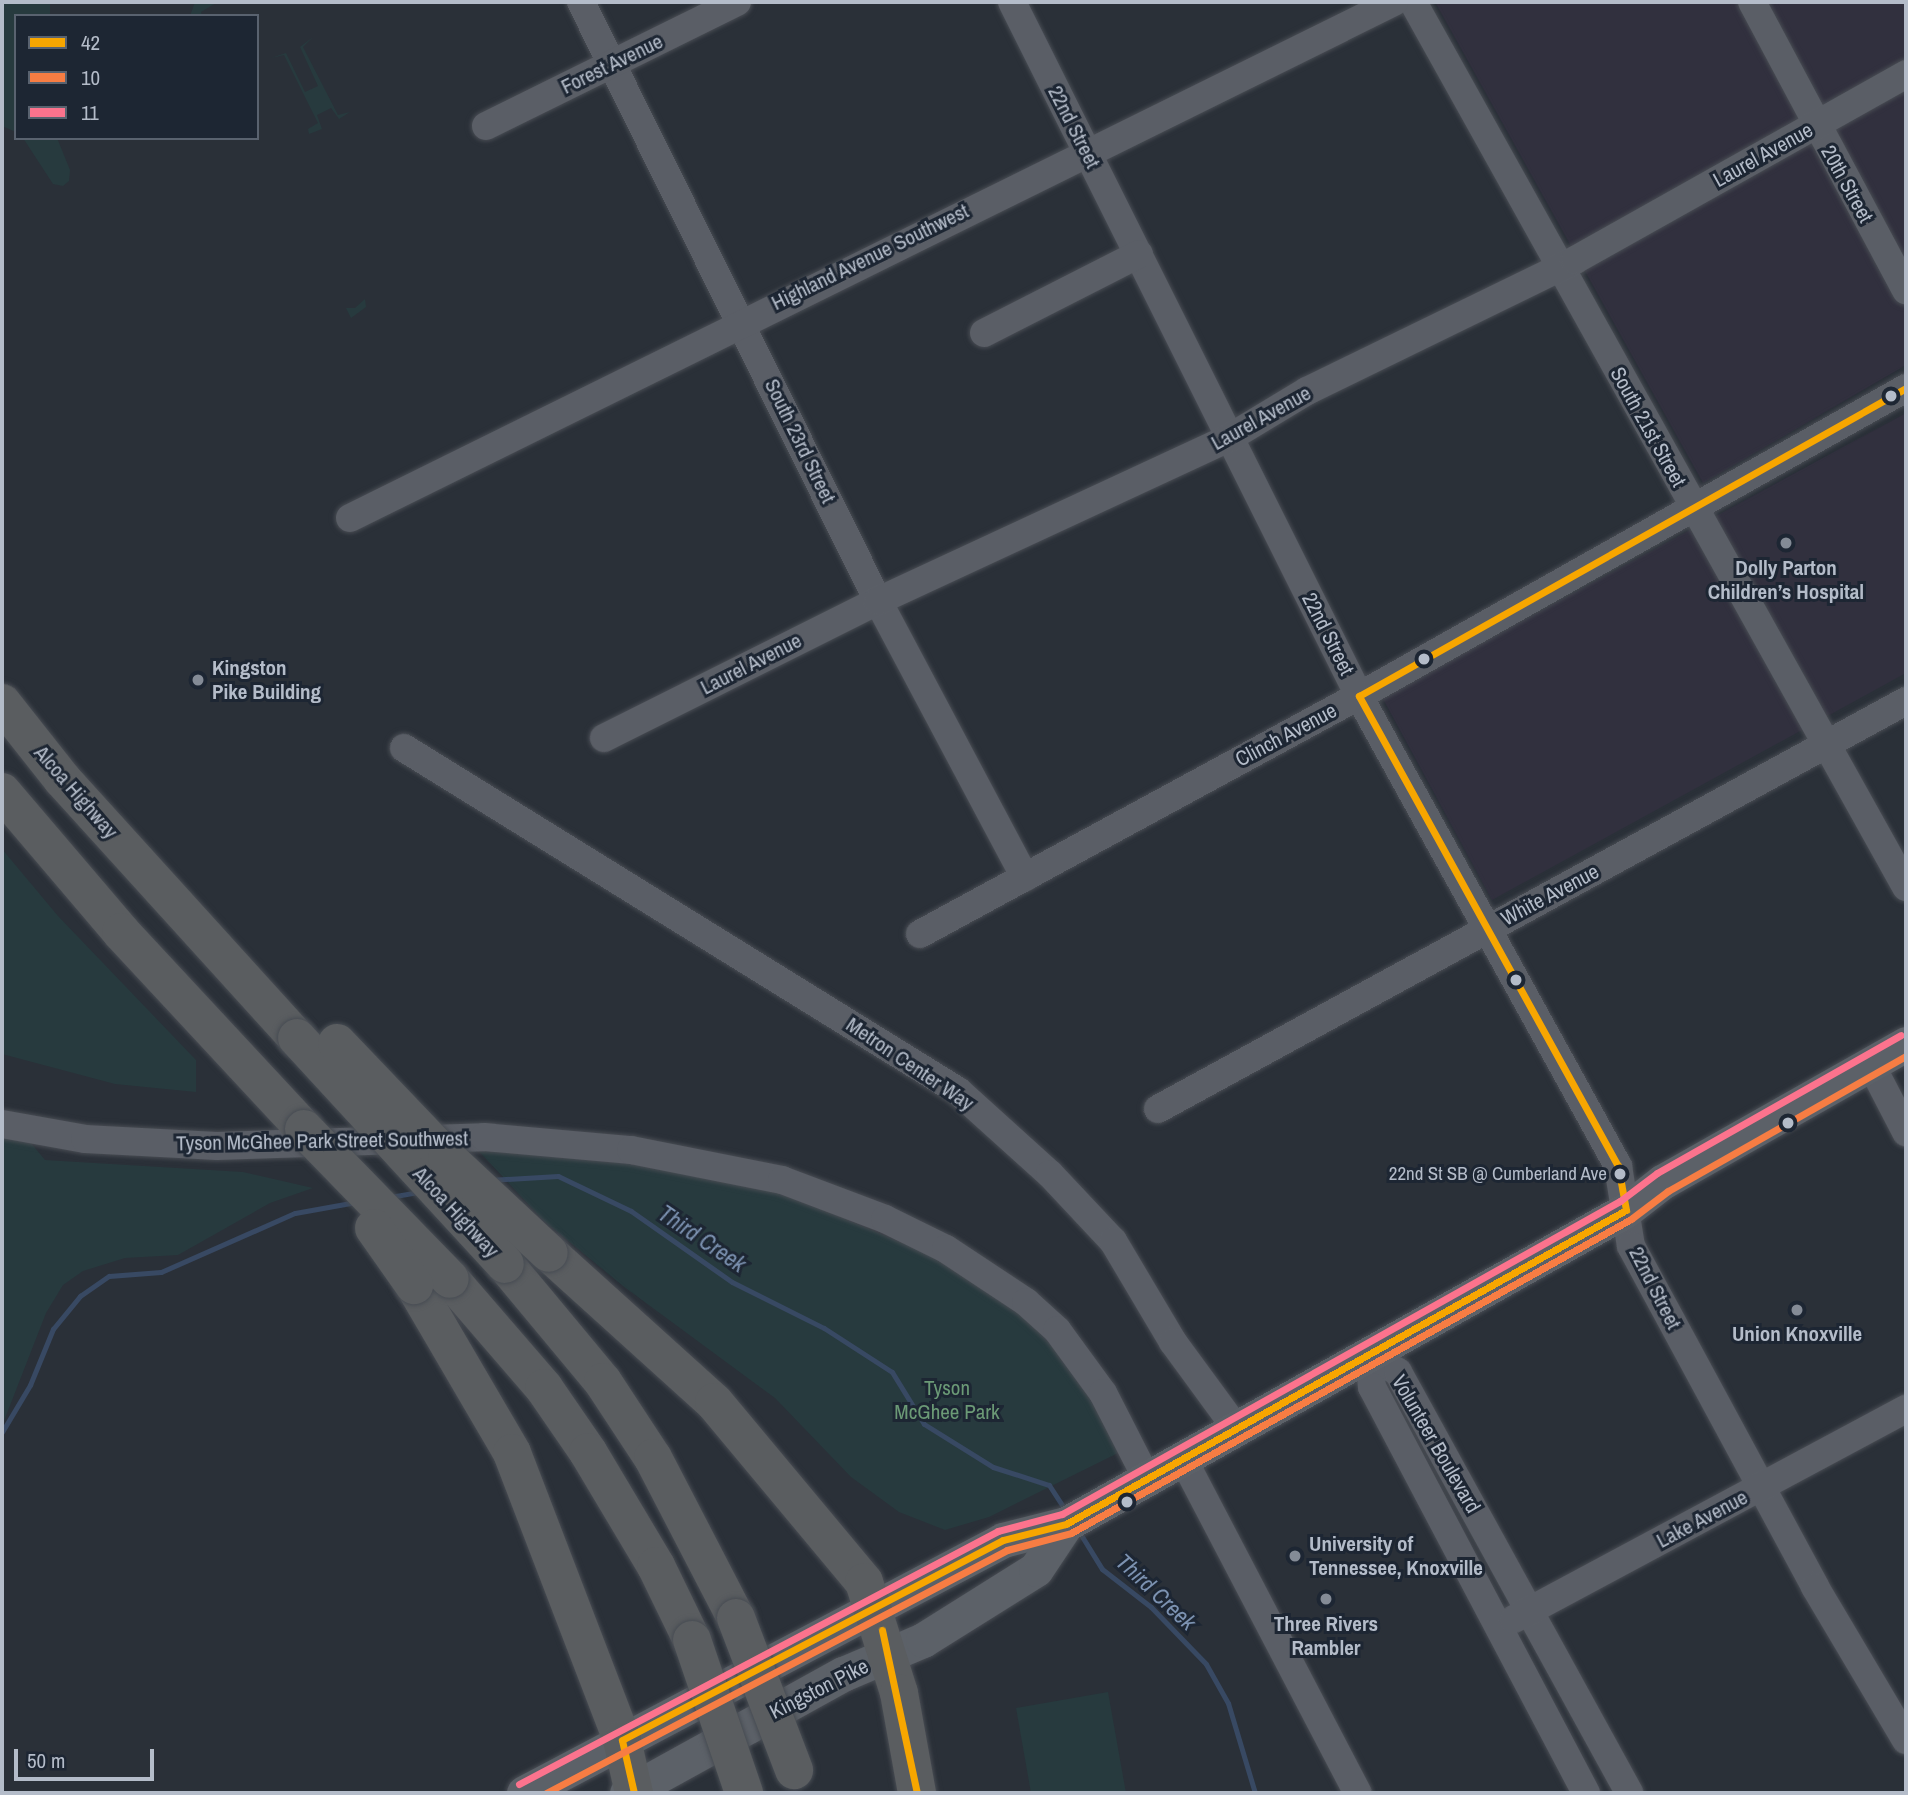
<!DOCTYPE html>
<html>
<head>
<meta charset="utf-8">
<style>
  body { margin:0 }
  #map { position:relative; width:1908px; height:1795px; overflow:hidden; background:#2a3038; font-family:"Archivo Narrow",sans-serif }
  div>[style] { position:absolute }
  .medical>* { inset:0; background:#31303e }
  .green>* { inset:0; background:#273a3e }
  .stream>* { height:5px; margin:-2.5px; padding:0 2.5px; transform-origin:2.5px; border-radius:2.5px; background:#384963 }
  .roads { filter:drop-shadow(0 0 2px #484c53) drop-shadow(0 0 2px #484c53) }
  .minor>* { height:28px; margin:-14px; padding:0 14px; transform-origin:14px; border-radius:14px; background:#5a5e66 }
  .major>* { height:35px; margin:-17.5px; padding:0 17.5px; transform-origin:17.5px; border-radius:17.5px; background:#5c6168 }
  .highway>* { height:38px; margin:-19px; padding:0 19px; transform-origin:19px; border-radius:19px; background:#5a5d60 }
  .bridges { filter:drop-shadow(0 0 2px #474c53) drop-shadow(0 0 2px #474c53) }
  .highway-bridge>* { height:38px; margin:-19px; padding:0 19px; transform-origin:19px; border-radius:19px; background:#5a5d60 }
  .bus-1>* { height:7px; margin:-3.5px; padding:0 3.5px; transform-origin:3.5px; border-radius:3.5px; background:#f7a600 }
  .bus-2>* { height:7px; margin:-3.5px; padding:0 3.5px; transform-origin:3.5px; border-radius:3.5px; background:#f77d43 }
  .bus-3>* { height:7px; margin:-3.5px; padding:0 3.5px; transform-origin:3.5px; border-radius:3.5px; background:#fc738d }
  .dots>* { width:19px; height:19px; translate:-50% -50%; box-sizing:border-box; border:4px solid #1d2633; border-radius:50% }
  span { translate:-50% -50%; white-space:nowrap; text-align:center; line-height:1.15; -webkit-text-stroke:6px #1d2633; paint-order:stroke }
  .bus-label { font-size:19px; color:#b4bcc9 }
  .right { translate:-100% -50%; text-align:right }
  .street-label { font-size:21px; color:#b4bcc9 }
  .poi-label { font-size:21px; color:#b4bcc9; font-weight:700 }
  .left { translate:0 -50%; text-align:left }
  .park-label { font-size:21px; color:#6b9a76 }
  .water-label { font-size:23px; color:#7c92b1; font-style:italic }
  .frame { position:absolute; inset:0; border:4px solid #b4bcc9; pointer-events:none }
  .legend { position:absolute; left:14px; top:14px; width:245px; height:126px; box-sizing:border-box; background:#1d2633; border:2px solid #59626f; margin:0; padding:9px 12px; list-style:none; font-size:21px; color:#b4bcc9 }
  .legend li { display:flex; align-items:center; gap:14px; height:35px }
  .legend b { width:35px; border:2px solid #59626f }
  .scale { position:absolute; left:14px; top:1749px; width:140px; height:32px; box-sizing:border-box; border:4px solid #b4bcc9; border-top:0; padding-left:9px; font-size:21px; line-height:24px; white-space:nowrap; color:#b4bcc9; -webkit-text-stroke:5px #1d2633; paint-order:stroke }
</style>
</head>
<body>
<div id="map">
  <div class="medical">
    <i style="clip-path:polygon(1435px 2px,1906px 2px,1906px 365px,1703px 483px)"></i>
    <i style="clip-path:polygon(1906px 413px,1906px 673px,1492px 900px,1382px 697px)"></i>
  </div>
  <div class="green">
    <i style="clip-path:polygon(2px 2px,50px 2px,50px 16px,16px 16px,16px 132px,2px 126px)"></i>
    <i style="clip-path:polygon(195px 2px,215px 2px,216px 3px,201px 12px,202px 16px,190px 16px)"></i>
    <i style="clip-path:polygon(313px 37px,303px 47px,338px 115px,350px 112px,339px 119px,331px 108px,317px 115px,322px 129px,309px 134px,308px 129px,318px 123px,284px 55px,271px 58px,286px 53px,305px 92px,318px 86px,300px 47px)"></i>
    <i style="clip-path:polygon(23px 138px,57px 138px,70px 170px,69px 181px,63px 186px,53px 184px)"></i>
    <i style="clip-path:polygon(365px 299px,366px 307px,351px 318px,346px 308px,355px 308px)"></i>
    <i style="clip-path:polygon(2px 849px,58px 916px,196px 1060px,196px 1092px,115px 1084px,2px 1054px)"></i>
    <i style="clip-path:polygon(2px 1134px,26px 1137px,45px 1160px,243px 1172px,313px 1188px,270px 1203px,178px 1255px,125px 1258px,83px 1271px,63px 1285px,46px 1313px,2px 1426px)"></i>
    <i style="clip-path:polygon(474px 1146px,593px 1150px,746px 1183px,809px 1204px,955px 1265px,1002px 1294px,1087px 1382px,1118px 1453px,989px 1517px,945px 1530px,899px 1512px,851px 1477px,775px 1398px,623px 1286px,544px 1221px)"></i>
    <i style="clip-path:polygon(1108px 1692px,1126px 1793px,1031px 1793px,1016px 1708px)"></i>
  </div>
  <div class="stream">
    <i style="left:490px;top:1180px;width:68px;rotate:-3.4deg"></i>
    <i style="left:558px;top:1176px;width:81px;rotate:25.6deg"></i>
    <i style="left:631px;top:1211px;width:123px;rotate:35.1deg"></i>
    <i style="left:732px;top:1282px;width:103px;rotate:26.6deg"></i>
    <i style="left:824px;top:1328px;width:81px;rotate:32.9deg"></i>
    <i style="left:892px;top:1372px;width:61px;rotate:58.4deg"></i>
    <i style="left:924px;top:1424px;width:81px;rotate:31.9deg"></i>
    <i style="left:993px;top:1467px;width:59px;rotate:17.8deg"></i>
    <i style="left:1049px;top:1485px;width:30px;rotate:57deg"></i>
    <i style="left:390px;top:1197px;width:28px;rotate:-10deg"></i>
    <i style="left:2px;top:1432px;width:55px;rotate:-59.2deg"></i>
    <i style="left:30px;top:1385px;width:61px;rotate:-67.7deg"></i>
    <i style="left:53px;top:1329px;width:43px;rotate:-50.7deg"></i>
    <i style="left:80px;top:1296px;width:35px;rotate:-35deg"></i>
    <i style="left:109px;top:1276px;width:52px;rotate:-4.4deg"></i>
    <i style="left:161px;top:1272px;width:146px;rotate:-23.8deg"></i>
    <i style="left:295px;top:1213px;width:62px;rotate:-10.2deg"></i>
    <i style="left:1078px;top:1530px;width:46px;rotate:58.4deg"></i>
    <i style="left:1102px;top:1569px;width:62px;rotate:37.8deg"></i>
    <i style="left:1151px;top:1607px;width:79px;rotate:46deg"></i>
    <i style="left:1206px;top:1664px;width:45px;rotate:60.6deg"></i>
    <i style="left:1228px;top:1703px;width:94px;rotate:73.3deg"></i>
  </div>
  <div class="roads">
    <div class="minor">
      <i style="left:581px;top:2px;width:669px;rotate:63.63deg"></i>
      <i style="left:878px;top:601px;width:313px;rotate:62deg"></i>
      <i style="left:1012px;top:2px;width:776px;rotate:63.43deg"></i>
      <i style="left:1359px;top:696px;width:537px;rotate:61.14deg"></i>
      <i style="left:1618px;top:1166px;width:81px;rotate:80.8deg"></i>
      <i style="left:1631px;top:1246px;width:387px;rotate:61.6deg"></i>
      <i style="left:1815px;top:1587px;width:178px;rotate:59.3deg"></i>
      <i style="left:1413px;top:2px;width:1013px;rotate:60.88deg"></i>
      <i style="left:1752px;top:2px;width:327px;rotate:61.9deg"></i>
      <i style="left:486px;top:126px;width:280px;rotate:-26.3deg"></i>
      <i style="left:984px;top:333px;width:174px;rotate:-27deg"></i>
      <i style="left:350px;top:518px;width:1165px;rotate:-26.3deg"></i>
      <i style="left:604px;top:738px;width:306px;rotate:-26.6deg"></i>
      <i style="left:878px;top:601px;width:387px;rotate:-24.9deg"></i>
      <i style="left:1229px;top:438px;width:91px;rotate:-31.1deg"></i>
      <i style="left:1307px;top:391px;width:298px;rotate:-26deg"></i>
      <i style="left:1575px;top:260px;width:380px;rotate:-29.3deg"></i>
      <i style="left:404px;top:748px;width:652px;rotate:31.76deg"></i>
      <i style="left:958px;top:1091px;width:124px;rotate:42.1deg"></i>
      <i style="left:1050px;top:1174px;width:92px;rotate:46.8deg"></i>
      <i style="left:1113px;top:1241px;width:117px;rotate:59.3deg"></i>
      <i style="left:1173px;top:1342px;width:107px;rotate:53.8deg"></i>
      <i style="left:920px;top:934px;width:520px;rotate:-28.49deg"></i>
      <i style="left:1377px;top:686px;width:607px;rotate:-29.39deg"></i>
      <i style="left:1879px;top:1080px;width:59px;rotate:62.6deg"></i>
      <i style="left:1158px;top:1109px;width:852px;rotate:-28.61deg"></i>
      <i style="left:2px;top:1124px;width:84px;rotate:10.2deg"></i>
      <i style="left:85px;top:1139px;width:132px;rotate:3deg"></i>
      <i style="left:217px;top:1146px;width:267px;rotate:-1.9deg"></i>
      <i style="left:484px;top:1137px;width:148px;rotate:5.1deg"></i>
      <i style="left:631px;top:1150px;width:154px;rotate:11.2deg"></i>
      <i style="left:782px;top:1180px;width:110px;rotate:20.7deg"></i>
      <i style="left:885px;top:1219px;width:68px;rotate:26.2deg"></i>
      <i style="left:946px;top:1249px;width:96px;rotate:33.5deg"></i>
      <i style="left:1026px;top:1302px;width:42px;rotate:42.1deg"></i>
      <i style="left:1057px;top:1330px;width:78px;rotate:53.9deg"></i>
      <i style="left:1103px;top:1393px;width:94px;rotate:62.9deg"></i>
      <i style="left:1369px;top:1354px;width:34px;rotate:32deg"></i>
      <i style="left:1398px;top:1372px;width:480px;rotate:61.2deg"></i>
      <i style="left:1369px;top:1354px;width:33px;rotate:85deg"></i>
      <i style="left:1372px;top:1387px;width:459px;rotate:62.2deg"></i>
      <i style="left:1182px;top:1457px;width:379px;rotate:62.4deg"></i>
      <i style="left:1514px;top:1619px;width:445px;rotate:-28.2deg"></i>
    </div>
    <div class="major">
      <i style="left:524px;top:1793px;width:542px;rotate:-27.84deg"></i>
      <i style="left:1003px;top:1540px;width:65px;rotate:-14.3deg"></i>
      <i style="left:1066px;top:1524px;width:642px;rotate:-29.28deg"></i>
      <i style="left:1626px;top:1210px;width:46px;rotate:-37.9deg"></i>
      <i style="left:1662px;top:1182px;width:280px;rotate:-29.5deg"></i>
      <i style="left:627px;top:1793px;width:247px;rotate:-28.9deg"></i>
      <i style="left:843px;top:1674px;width:87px;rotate:-23deg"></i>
      <i style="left:923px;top:1640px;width:133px;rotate:-32.1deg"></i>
      <i style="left:1036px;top:1569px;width:54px;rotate:-56.3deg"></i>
    </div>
    <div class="highway">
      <i style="left:2px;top:703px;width:97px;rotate:51.7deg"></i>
      <i style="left:62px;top:779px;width:350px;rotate:47.8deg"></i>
      <i style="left:2px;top:792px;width:184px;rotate:49.6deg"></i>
      <i style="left:121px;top:932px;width:269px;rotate:47.1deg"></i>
      <i style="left:549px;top:1253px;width:222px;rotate:42.1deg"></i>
      <i style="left:714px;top:1402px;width:234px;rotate:50.2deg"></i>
      <i style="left:864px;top:1582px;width:116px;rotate:72.5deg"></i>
      <i style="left:899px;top:1693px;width:102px;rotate:79.8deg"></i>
      <i style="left:505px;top:1264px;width:153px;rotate:50.3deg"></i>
      <i style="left:603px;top:1382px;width:91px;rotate:56.7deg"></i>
      <i style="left:653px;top:1458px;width:180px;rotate:62.6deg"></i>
      <i style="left:450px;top:1279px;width:144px;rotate:49.2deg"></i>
      <i style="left:544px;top:1388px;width:78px;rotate:55.5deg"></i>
      <i style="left:588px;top:1452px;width:133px;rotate:59.2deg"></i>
      <i style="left:656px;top:1566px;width:82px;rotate:64.1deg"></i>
      <i style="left:414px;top:1285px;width:194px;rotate:59.7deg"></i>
      <i style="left:512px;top:1453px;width:307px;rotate:69deg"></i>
      <i style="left:622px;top:1740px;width:54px;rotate:77.2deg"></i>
    </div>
  </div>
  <div class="bridges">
    <div class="highway-bridge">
      <i style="left:297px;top:1038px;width:307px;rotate:47.4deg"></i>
      <i style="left:337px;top:1043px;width:159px;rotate:46.3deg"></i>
      <i style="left:447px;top:1158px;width:139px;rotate:43deg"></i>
      <i style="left:304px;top:1129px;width:209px;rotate:45.8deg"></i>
      <i style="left:374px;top:1228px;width:70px;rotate:54.9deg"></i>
      <i style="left:736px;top:1618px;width:163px;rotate:69.1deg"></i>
      <i style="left:692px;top:1640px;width:162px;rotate:71.2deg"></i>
    </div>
  </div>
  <div class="bus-1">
    <i style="left:882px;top:1630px;width:167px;rotate:77.9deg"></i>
    <i style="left:634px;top:1793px;width:54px;rotate:-102.8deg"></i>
    <i style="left:622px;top:1740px;width:430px;rotate:-27.7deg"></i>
    <i style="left:1003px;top:1540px;width:65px;rotate:-14.3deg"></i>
    <i style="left:1066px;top:1524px;width:642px;rotate:-29.28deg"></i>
    <i style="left:1626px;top:1210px;width:45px;rotate:-100.3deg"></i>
    <i style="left:1618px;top:1166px;width:537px;rotate:-118.86deg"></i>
    <i style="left:1359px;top:696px;width:628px;rotate:-29.38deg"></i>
  </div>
  <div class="bus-2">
    <i style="left:546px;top:1793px;width:521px;rotate:-27.79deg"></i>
    <i style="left:1007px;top:1550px;width:66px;rotate:-14.9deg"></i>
    <i style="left:1071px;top:1533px;width:642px;rotate:-29.28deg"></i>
    <i style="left:1631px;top:1219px;width:46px;rotate:-37.1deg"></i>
    <i style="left:1668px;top:1191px;width:274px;rotate:-29.6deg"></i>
  </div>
  <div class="bus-3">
    <i style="left:519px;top:1784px;width:542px;rotate:-27.84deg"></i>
    <i style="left:998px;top:1531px;width:66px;rotate:-14.9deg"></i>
    <i style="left:1062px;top:1514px;width:640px;rotate:-29.29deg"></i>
    <i style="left:1620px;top:1201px;width:46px;rotate:-37.1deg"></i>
    <i style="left:1657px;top:1173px;width:280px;rotate:-29.5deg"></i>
  </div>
  <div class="dots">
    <i style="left:1891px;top:396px;background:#b4bcc9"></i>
    <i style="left:1786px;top:543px;background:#848b96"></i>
    <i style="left:1424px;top:659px;background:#b4bcc9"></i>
    <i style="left:198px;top:680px;background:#848b96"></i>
    <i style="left:1516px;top:980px;background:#b4bcc9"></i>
    <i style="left:1788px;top:1123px;background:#b4bcc9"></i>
    <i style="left:1620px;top:1174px;background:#b4bcc9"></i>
    <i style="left:1797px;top:1310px;background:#848b96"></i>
    <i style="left:1127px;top:1502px;background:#b4bcc9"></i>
    <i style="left:1295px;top:1556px;background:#848b96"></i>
    <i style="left:1326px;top:1599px;background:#848b96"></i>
  </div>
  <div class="bus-label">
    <span class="right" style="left:1607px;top:1174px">22nd St SB @ Cumberland Ave</span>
  </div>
  <div class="street-label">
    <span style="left:612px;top:64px;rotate:-26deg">Forest Avenue</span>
    <span style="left:1074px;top:127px;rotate:63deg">22nd Street</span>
    <span style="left:1763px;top:155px;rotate:-29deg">Laurel Avenue</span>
    <span style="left:1847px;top:184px;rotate:61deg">20th Street</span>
    <span style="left:870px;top:257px;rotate:-26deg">Highland Avenue Southwest</span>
    <span style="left:1261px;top:418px;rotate:-29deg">Laurel Avenue</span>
    <span style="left:1648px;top:427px;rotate:61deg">South 21st Street</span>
    <span style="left:800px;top:441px;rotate:64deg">South 23rd Street</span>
    <span style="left:1328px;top:634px;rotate:63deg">22nd Street</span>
    <span style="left:751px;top:664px;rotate:-27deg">Laurel Avenue</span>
    <span style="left:1286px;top:735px;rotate:-28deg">Clinch Avenue</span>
    <span style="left:76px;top:792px;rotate:49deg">Alcoa Highway</span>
    <span style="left:1550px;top:895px;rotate:-28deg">White Avenue</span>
    <span style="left:910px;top:1064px;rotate:34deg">Metron Center Way</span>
    <span style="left:322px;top:1141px;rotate:-1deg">Tyson McGhee Park Street Southwest</span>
    <span style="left:456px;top:1212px;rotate:47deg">Alcoa Highway</span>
    <span style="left:1655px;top:1288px;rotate:63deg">22nd Street</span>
    <span style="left:1436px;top:1444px;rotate:60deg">Volunteer Boulevard</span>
    <span style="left:1702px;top:1519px;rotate:-28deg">Lake Avenue</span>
    <span style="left:819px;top:1689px;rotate:-27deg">Kingston Pike</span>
  </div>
  <div class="poi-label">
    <span style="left:1786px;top:580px">Dolly Parton<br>Children’s Hospital</span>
    <span class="left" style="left:212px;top:680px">Kingston<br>Pike Building</span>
    <span style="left:1797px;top:1334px">Union Knoxville</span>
    <span class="left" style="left:1309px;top:1556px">University of<br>Tennessee, Knoxville</span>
    <span style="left:1326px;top:1636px">Three Rivers<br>Rambler</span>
  </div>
  <div class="park-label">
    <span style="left:947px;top:1400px">Tyson<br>McGhee Park</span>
  </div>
  <div class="water-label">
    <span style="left:702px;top:1239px;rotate:34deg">Third Creek</span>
    <span style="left:1156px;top:1592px;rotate:43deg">Third Creek</span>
  </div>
  <div class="frame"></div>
  <ul class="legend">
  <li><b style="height:9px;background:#f7a600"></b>42</li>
  <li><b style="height:9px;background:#f77d43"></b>10</li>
  <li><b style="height:9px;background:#fc738d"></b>11</li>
  </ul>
  <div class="scale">50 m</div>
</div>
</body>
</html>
